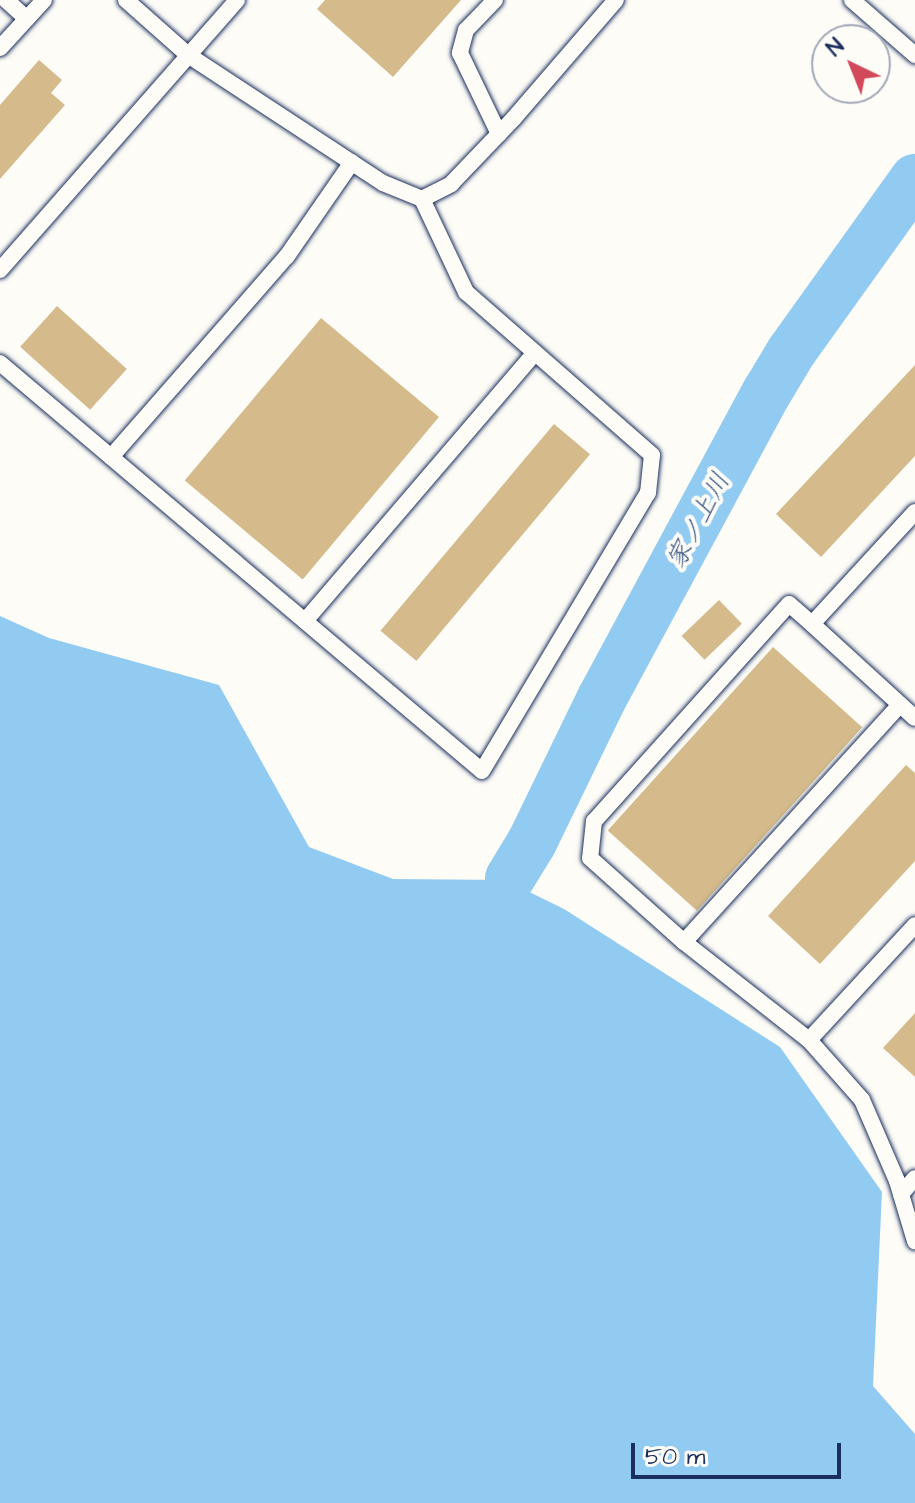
<!DOCTYPE html>
<html>
<head>
<meta charset="utf-8">
<style>
  body { margin:0 }
  #map { position:relative; width:915px; height:1503px; overflow:hidden; background:#fdfcf7; font-family:"Architects Daughter","Klee One",sans-serif }
  div>[style] { position:absolute }
  .water>* { inset:0; background:#91cbf1 }
  .river>* { height:50px; margin:-25px; padding:0 25px; transform-origin:25px; border-radius:25px; background:#91cbf1 }
  .building>* { inset:0; background:#d5bb8b; transform-origin:0 0 }
  .roads { filter:drop-shadow(0 0 2px #1b2f5e) drop-shadow(0 0 2px #1b2f5e) }
  .service>* { height:16px; margin:-8px; padding:0 8px; transform-origin:8px; border-radius:8px; background:#fdfcf7 }
  span { translate:-50% -50%; white-space:nowrap; text-align:center; line-height:1.15; -webkit-text-stroke:8px #fdfcf7; paint-order:stroke }
  .water-label { font-size:26px; color:#385683; font-style:italic }
  .north { position:absolute; left:811px; top:24px; width:80px; height:80px; box-sizing:border-box; background:#fdfcf7; border:2px solid #a3aaba; border-radius:50%; rotate:317deg; font-size:22px; font-weight:700; line-height:32px; text-align:center; color:#1b2f5e }
  .north::after { content:''; display:block; margin:auto; width:28px; height:36px; background:#d1495b; clip-path:polygon(50% 0,100% 100%,50% 72%,0 100%) }
  .scale { position:absolute; left:631px; top:1443px; width:210px; height:36px; box-sizing:border-box; border:4px solid #1b2f5e; border-top:0; padding-left:10px; font-size:24px; line-height:28px; white-space:nowrap; color:#1b2f5e; -webkit-text-stroke:6px #fdfcf7; paint-order:stroke }
</style>
</head>
<body>
<div id="map">
  <div class="water">
    <i style="clip-path:polygon(0 616px,49px 638px,219px 685px,309px 847px,393px 879px,505px 880px,564px 909px,780px 1047px,882px 1192px,873px 1386px,915px 1434px,915px 1503px,0 1503px)"></i>
  </div>
  <div class="river">
    <i style="left:510px;top:878px;width:42px;rotate:-58.6deg"></i>
    <i style="left:532px;top:842px;width:160px;rotate:-64.1deg"></i>
    <i style="left:602px;top:698px;width:348px;rotate:-61.7deg"></i>
    <i style="left:767px;top:392px;width:47px;rotate:-59deg"></i>
    <i style="left:791px;top:352px;width:213px;rotate:-54.4deg"></i>
  </div>
  <div class="building">
    <i style="clip-path:polygon(325px 0,461px 0,393px 77px,317px 9px)"></i>
    <i style="clip-path:polygon(39px 60px,62px 80px,51px 93px,65px 105px,0 179px,0 105px)"></i>
    <i style="left:57px;top:306px;width:94px;height:55px;rotate:42deg"></i>
    <i style="left:321px;top:318px;width:154px;height:212px;rotate:40deg"></i>
    <i style="clip-path:polygon(915px 365px,915px 456px,821px 557px,776px 514px)"></i>
    <i style="left:554px;top:424px;width:47px;height:270px;rotate:40deg"></i>
    <i style="left:719px;top:600px;width:33px;height:52px;rotate:46deg"></i>
    <i style="left:773px;top:647px;width:120px;height:247px;rotate:42deg"></i>
    <i style="clip-path:polygon(906px 765px,915px 773px,915px 861px,820px 964px,768px 916px)"></i>
    <i style="clip-path:polygon(915px 1013px,915px 1077px,883px 1048px)"></i>
  </div>
  <div class="roads">
    <div class="service">
      <i style="left:6px;top:0;width:28px;rotate:42deg"></i>
      <i style="left:126px;top:0;width:83px;rotate:41.6deg"></i>
      <i style="left:188px;top:55px;width:233px;rotate:33.3deg"></i>
      <i style="left:383px;top:183px;width:42px;rotate:22.3deg"></i>
      <i style="left:422px;top:199px;width:33px;rotate:-27deg"></i>
      <i style="left:451px;top:184px;width:91px;rotate:-46.3deg"></i>
      <i style="left:514px;top:118px;width:156px;rotate:-49.2deg"></i>
      <i style="left:495px;top:0;width:42px;rotate:134deg"></i>
      <i style="left:466px;top:30px;width:24px;rotate:105deg"></i>
      <i style="left:460px;top:53px;width:90px;rotate:64.3deg"></i>
      <i style="left:852px;top:0;width:84px;rotate:41.1deg"></i>
      <i style="left:0;top:48px;width:65px;rotate:-47.5deg"></i>
      <i style="left:0;top:270px;width:359px;rotate:-48.7deg"></i>
      <i style="left:0;top:363px;width:631px;rotate:40.25deg"></i>
      <i style="left:482px;top:771px;width:324px;rotate:-59.2deg"></i>
      <i style="left:648px;top:493px;width:38px;rotate:-84deg"></i>
      <i style="left:652px;top:455px;width:247px;rotate:-138.8deg"></i>
      <i style="left:466px;top:292px;width:103px;rotate:-115.3deg"></i>
      <i style="left:111px;top:457px;width:267px;rotate:-48.8deg"></i>
      <i style="left:287px;top:256px;width:114px;rotate:-55.3deg"></i>
      <i style="left:915px;top:512px;width:152px;rotate:132.6deg"></i>
      <i style="left:812px;top:624px;width:139px;rotate:42.4deg"></i>
      <i style="left:305px;top:621px;width:353px;rotate:-49.4deg"></i>
      <i style="left:812px;top:624px;width:30px;rotate:-139deg"></i>
      <i style="left:789px;top:604px;width:292px;rotate:131.9deg"></i>
      <i style="left:594px;top:821px;width:37px;rotate:96deg"></i>
      <i style="left:590px;top:858px;width:126px;rotate:41.8deg"></i>
      <i style="left:684px;top:942px;width:159px;rotate:38.1deg"></i>
      <i style="left:809px;top:1040px;width:80px;rotate:48.5deg"></i>
      <i style="left:862px;top:1100px;width:88px;rotate:66.6deg"></i>
      <i style="left:897px;top:1181px;width:63px;rotate:73.3deg"></i>
      <i style="left:684px;top:942px;width:321px;rotate:-47.7deg"></i>
      <i style="left:809px;top:1040px;width:156px;rotate:-47.3deg"></i>
      <i style="left:901px;top:1194px;width:21px;rotate:-49deg"></i>
    </div>
  </div>
  <div class="water-label">
    <span style="left:699px;top:521px;rotate:-62deg">家ノ上川</span>
  </div>
  <div class="north">N</div>
  <div class="scale">50 m</div>
</div>
</body>
</html>
